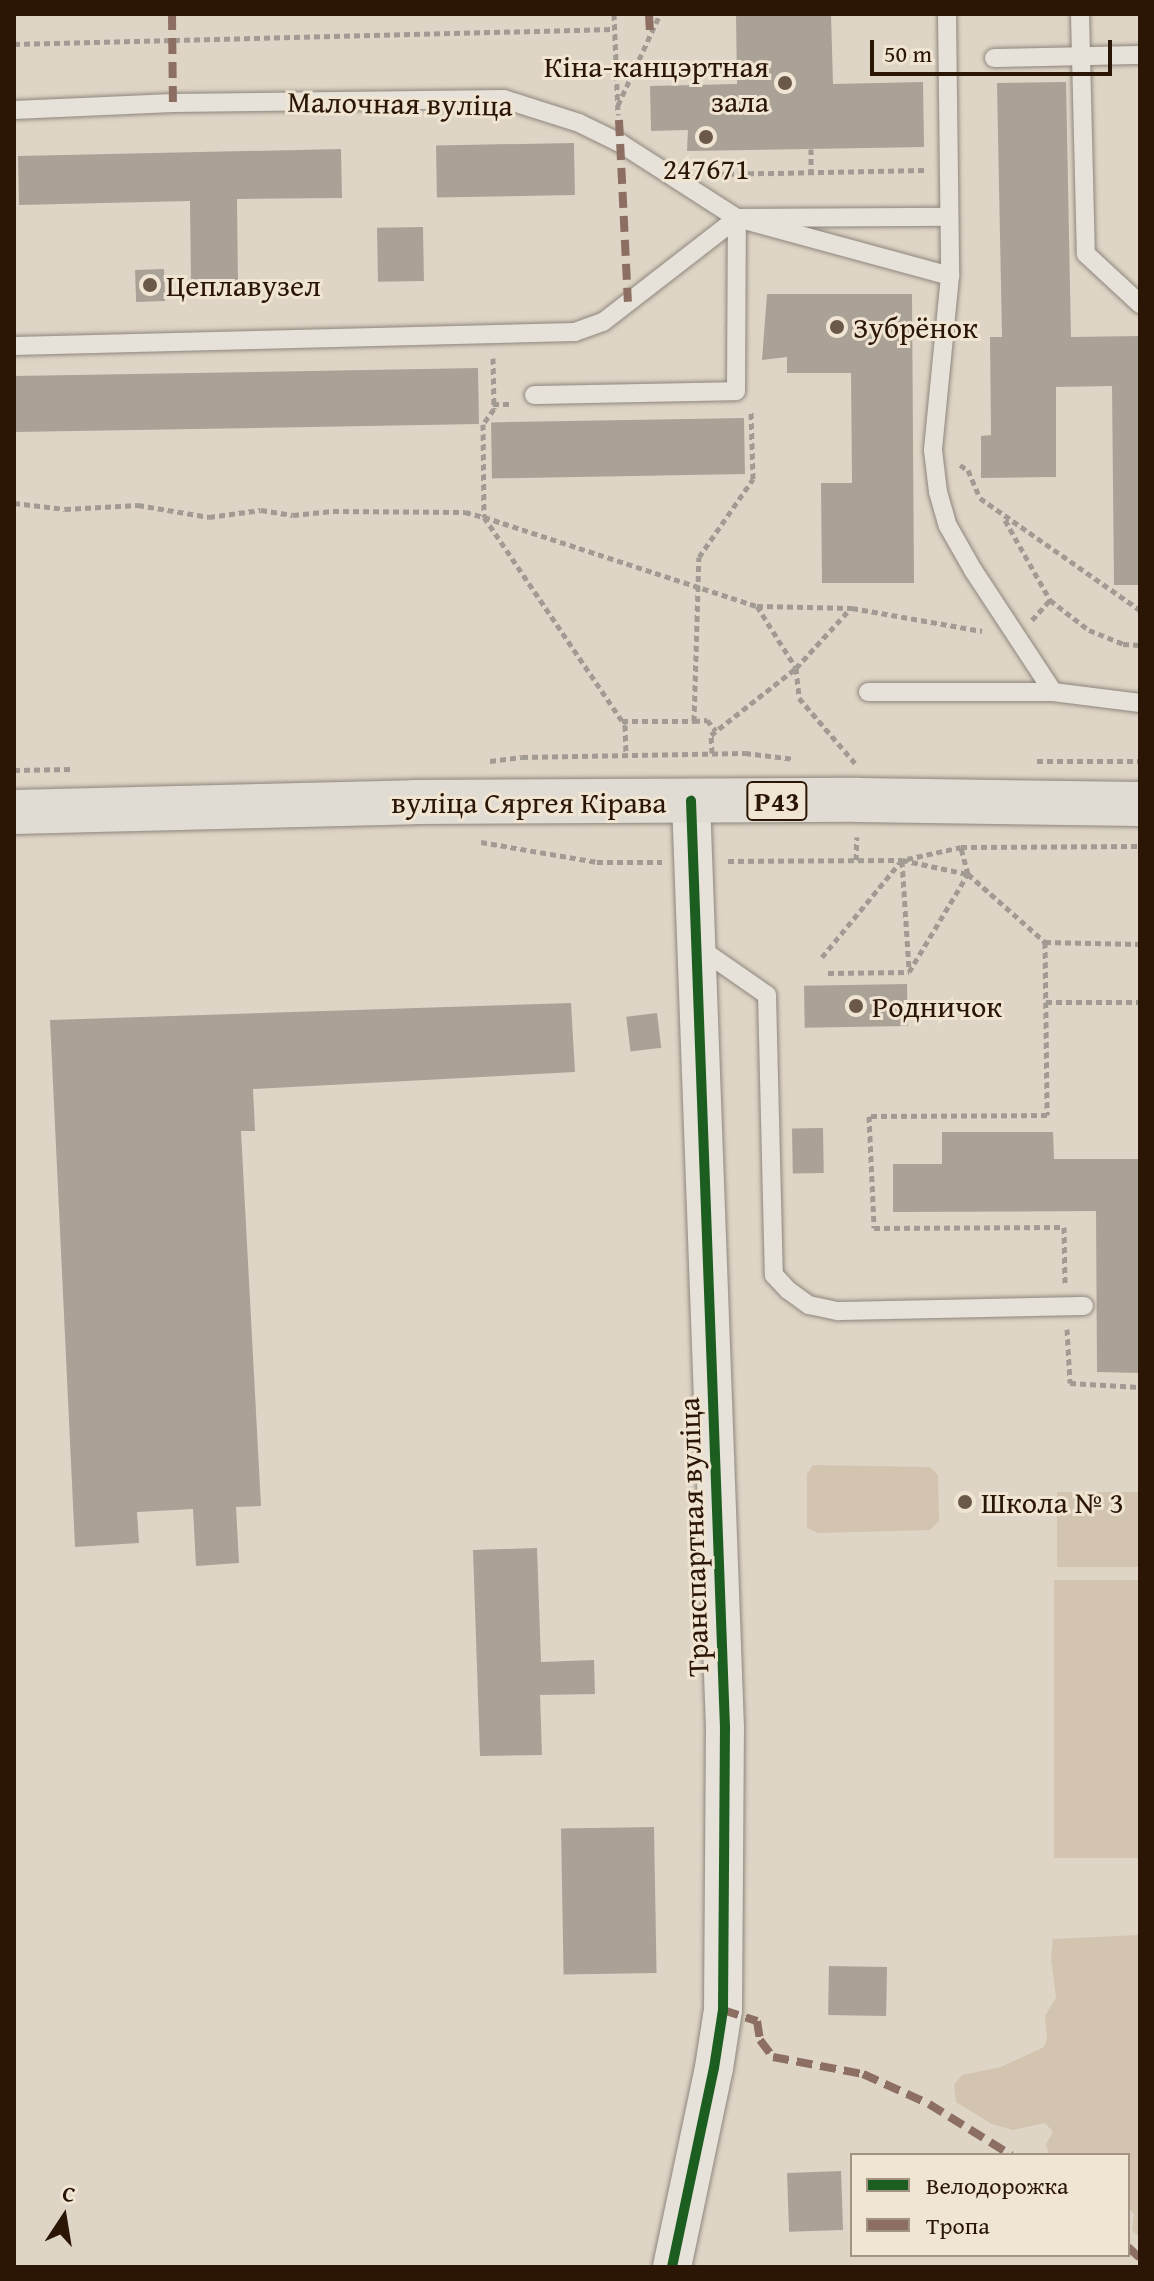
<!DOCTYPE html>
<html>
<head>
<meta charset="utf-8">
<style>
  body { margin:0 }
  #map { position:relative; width:1154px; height:2281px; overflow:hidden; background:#ded5c6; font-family:"Gentium Book Plus",serif }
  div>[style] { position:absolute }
  .green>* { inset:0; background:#d2c4af; transform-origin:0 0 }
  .building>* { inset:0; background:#aaa297; transform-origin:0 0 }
  .path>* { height:5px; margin-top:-2.5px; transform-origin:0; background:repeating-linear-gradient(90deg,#a29b94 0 6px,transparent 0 10px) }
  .roads { filter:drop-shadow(0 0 2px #8e867c) drop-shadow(0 0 2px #8e867c) }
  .service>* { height:18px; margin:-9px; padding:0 9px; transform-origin:9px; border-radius:9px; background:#e6e1d9 }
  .minor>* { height:38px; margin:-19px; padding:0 19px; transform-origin:19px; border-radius:19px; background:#e6e1d9 }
  .primary>* { height:44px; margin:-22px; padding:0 22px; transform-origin:22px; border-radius:22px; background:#e1dcd3 }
  .quiet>* { height:8px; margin-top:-4px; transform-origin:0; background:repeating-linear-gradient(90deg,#8d6e63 0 16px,transparent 0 24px) }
  .cycleway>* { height:10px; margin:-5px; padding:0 5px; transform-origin:5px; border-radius:5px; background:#1b5e20 }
  .dots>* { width:22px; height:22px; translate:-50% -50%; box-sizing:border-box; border:4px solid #f0e5d3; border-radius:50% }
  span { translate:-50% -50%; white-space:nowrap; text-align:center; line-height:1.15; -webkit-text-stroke:6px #f0e5d3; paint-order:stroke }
  .shield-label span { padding:2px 6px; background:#f0e5d3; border:2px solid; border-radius:6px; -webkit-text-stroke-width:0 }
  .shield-label { font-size:28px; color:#2b1505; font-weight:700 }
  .poi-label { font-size:30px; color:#2b1505 }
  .right { translate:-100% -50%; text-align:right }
  .left { translate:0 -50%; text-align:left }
  .street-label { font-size:30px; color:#2b1505 }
  .frame { position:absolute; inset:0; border:16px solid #2b1505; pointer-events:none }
  .legend { position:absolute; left:850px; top:2153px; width:280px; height:104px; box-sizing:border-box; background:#f0e5d3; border:2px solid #a19281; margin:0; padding:10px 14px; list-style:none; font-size:24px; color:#2b1505 }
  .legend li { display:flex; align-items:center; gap:16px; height:40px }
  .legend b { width:40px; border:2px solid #a19281 }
  .north { position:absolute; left:24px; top:2177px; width:80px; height:80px; -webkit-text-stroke:6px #f0e5d3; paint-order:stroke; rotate:12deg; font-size:22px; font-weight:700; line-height:32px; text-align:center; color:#2b1505 }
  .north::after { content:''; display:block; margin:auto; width:28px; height:36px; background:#2b1505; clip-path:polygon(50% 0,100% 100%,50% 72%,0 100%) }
  .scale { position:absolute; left:870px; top:40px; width:242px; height:36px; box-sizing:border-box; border:4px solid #2b1505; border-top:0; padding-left:10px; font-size:24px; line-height:28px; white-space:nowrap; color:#2b1505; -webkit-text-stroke:6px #f0e5d3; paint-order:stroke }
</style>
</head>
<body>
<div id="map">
  <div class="green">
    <i style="clip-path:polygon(813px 1465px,930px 1467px,938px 1475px,939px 1521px,930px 1530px,818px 1533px,807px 1528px,807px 1474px)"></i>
    <i style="left:1057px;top:1492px;width:83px;height:75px"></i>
    <i style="left:1140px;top:1580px;width:278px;height:86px;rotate:90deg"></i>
    <i style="clip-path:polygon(1140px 1935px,1140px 2238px,1132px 2230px,1134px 2214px,1128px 2209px,1128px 2155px,1049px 2155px,1046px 2144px,1053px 2132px,1045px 2123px,1013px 2130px,992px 2124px,956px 2102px,954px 2085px,962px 2075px,1001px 2067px,1044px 2047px,1047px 2038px,1045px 2016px,1056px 1998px,1051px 1958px,1053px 1939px)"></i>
  </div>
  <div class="building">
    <i style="clip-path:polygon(736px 14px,831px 14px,833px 84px,923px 82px,924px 147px,687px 151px,688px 130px,651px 131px,650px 86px,737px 84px)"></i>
    <i style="clip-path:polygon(1066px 82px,1071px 337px,1140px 336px,1140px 585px,1114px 585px,1112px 386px,1056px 387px,1056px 477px,981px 478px,981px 436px,991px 435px,990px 337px,1002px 337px,997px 83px)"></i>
    <i style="left:574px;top:143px;width:52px;height:138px;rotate:89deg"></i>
    <i style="clip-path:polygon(341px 149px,342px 198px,237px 199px,238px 284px,191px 284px,190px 201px,19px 205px,18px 156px)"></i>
    <i style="left:423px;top:227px;width:54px;height:46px;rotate:89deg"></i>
    <i style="left:164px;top:269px;width:32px;height:29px;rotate:88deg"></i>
    <i style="clip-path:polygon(767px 294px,912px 294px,914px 583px,822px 583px,821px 483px,852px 483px,851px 373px,787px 373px,787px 357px,762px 360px)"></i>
    <i style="left:478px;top:368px;width:56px;height:464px;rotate:89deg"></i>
    <i style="left:744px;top:418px;width:56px;height:253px;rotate:89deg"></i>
    <i style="left:907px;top:984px;width:42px;height:103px;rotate:89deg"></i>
    <i style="clip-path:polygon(571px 1003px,575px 1072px,253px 1089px,255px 1131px,241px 1131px,261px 1506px,236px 1507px,239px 1563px,196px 1566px,193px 1509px,137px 1512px,139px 1543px,75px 1547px,50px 1020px)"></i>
    <i style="left:657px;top:1013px;width:35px;height:31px;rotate:83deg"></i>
    <i style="left:823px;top:1128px;width:45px;height:31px;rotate:89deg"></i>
    <i style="clip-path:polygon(942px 1132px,1053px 1132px,1054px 1159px,1140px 1159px,1140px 1373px,1097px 1372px,1096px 1211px,893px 1212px,893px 1164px,942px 1164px)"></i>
    <i style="clip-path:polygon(537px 1548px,541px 1662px,594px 1660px,595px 1694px,540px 1695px,542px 1755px,480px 1756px,473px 1550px)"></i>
    <i style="left:654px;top:1827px;width:146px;height:93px;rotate:89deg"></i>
    <i style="left:829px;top:1966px;width:58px;height:49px;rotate:1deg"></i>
    <i style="left:841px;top:2171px;width:59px;height:54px;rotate:88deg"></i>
  </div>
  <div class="path">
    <i style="left:614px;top:14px;width:101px;rotate:87.7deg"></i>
    <i style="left:14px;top:44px;width:600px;rotate:-1.43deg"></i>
    <i style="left:618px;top:105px;width:100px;rotate:-65.2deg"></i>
    <i style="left:811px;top:149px;width:23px;rotate:90deg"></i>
    <i style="left:718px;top:174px;width:206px;rotate:-1.1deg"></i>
    <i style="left:493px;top:358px;width:51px;rotate:88.9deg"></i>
    <i style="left:494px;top:409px;width:19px;rotate:126deg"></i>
    <i style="left:483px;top:424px;width:93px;rotate:89.4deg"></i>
    <i style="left:484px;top:517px;width:251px;rotate:55.9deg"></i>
    <i style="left:625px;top:725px;width:30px;rotate:88deg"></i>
    <i style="left:493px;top:404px;width:19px"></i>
    <i style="left:960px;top:465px;width:9px;rotate:32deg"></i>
    <i style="left:968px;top:470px;width:30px;rotate:67deg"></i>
    <i style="left:980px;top:498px;width:195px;rotate:35deg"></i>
    <i style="left:14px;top:503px;width:51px;rotate:6.7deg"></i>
    <i style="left:65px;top:509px;width:73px;rotate:-3.1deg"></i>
    <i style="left:138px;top:505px;width:72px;rotate:9.6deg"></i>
    <i style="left:209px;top:517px;width:52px;rotate:-7.7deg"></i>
    <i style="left:261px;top:510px;width:32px;rotate:9deg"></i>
    <i style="left:293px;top:515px;width:40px;rotate:-5.7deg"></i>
    <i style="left:333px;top:511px;width:132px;rotate:0.4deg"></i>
    <i style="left:465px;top:512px;width:20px;rotate:15deg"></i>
    <i style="left:484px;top:517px;width:287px;rotate:18.1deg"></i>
    <i style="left:757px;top:606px;width:73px;rotate:57.8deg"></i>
    <i style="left:796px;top:668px;width:30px;rotate:84deg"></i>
    <i style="left:799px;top:698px;width:86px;rotate:49.3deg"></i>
    <i style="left:1005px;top:520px;width:92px;rotate:60.6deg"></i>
    <i style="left:1050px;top:600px;width:49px;rotate:37.6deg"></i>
    <i style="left:1089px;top:630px;width:37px;rotate:22deg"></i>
    <i style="left:1123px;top:644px;width:17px;rotate:3deg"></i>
    <i style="left:757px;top:606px;width:95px;rotate:1.2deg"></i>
    <i style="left:852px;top:608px;width:132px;rotate:10deg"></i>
    <i style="left:1032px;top:620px;width:27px;rotate:-48deg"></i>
    <i style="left:622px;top:721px;width:72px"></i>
    <i style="left:694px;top:721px;width:164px;rotate:-88.3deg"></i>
    <i style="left:699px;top:557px;width:95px;rotate:-55.3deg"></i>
    <i style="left:753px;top:479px;width:69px;rotate:-91.7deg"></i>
    <i style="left:694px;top:721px;width:13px;rotate:-4deg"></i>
    <i style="left:707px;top:720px;width:14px;rotate:51deg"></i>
    <i style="left:712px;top:753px;width:18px;rotate:-93deg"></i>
    <i style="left:711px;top:735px;width:108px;rotate:-38.2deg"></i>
    <i style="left:796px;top:668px;width:81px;rotate:-47.5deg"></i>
    <i style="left:490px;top:761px;width:32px;rotate:-7deg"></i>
    <i style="left:522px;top:757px;width:223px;rotate:-1deg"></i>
    <i style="left:745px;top:753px;width:50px;rotate:6.8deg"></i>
    <i style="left:1037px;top:761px;width:103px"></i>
    <i style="left:14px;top:770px;width:58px;rotate:-1deg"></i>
    <i style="left:481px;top:842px;width:118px;rotate:9.8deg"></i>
    <i style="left:597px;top:862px;width:65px"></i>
    <i style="left:907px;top:859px;width:55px;rotate:-12.5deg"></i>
    <i style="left:961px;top:847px;width:179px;rotate:-0.3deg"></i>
    <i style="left:856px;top:860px;width:23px;rotate:-88deg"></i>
    <i style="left:902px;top:860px;width:67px;rotate:12deg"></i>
    <i style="left:968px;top:874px;width:103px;rotate:41.4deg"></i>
    <i style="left:1045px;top:942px;width:173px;rotate:89.3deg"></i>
    <i style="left:1047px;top:1115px;width:178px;rotate:179.7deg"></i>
    <i style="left:869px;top:1116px;width:112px;rotate:87.4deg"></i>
    <i style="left:874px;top:1228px;width:190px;rotate:-0.3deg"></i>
    <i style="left:1064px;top:1227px;width:56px;rotate:89deg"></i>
    <i style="left:728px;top:861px;width:174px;rotate:-0.3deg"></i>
    <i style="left:902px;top:860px;width:126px;rotate:129.5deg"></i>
    <i style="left:902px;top:861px;width:109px;rotate:86.3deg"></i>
    <i style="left:1045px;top:942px;width:95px;rotate:1.2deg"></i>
    <i style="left:828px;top:973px;width:81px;rotate:-0.7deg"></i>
    <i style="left:909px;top:972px;width:114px;rotate:-59deg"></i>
    <i style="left:968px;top:874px;width:28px;rotate:-105deg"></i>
    <i style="left:1046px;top:1002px;width:94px"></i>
    <i style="left:1067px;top:1329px;width:54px;rotate:86.8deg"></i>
    <i style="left:1070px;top:1383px;width:70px;rotate:3.3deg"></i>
  </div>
  <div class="roads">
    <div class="service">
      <i style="left:947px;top:14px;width:262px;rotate:89.3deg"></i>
      <i style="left:950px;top:276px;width:175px;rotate:95.6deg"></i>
      <i style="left:933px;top:450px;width:42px;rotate:83.2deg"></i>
      <i style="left:938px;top:492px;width:35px;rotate:74deg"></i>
      <i style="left:948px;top:526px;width:51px;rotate:60.4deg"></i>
      <i style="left:973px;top:570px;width:146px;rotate:56.7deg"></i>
      <i style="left:1053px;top:692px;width:88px;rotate:7.2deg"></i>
      <i style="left:1080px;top:14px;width:240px;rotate:88.6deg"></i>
      <i style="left:1086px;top:254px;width:74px;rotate:42.8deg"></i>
      <i style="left:994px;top:58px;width:146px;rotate:-1.2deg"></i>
      <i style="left:14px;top:110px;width:159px;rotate:-2.5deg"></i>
      <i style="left:173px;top:103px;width:331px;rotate:-0.7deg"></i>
      <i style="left:504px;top:99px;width:79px;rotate:17.7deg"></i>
      <i style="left:579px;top:123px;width:46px;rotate:26deg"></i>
      <i style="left:620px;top:143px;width:139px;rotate:32.7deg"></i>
      <i style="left:737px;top:218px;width:212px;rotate:-0.3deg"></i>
      <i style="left:14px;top:346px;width:561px;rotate:-1.43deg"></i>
      <i style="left:575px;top:332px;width:30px;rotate:-20deg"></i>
      <i style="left:603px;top:322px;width:170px;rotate:-37.8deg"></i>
      <i style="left:737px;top:218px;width:221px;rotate:15.2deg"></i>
      <i style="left:534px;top:395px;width:202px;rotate:-1.1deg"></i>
      <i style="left:736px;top:391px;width:173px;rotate:-89.7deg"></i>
      <i style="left:868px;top:692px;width:185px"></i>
      <i style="left:698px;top:947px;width:84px;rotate:34.8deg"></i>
      <i style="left:767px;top:995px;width:280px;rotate:88.6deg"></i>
      <i style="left:774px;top:1275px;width:21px;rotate:47deg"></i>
      <i style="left:788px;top:1290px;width:26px;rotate:36deg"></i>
      <i style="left:809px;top:1305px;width:30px;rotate:12deg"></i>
      <i style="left:838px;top:1311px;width:246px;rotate:-1.2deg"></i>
    </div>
    <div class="minor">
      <i style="left:672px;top:2267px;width:203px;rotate:-78.1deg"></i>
      <i style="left:714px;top:2068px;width:59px;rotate:-81.2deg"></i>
      <i style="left:723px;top:2010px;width:282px;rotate:-89.6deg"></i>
      <i style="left:725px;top:1728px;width:928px;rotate:-92.1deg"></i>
    </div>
    <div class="primary">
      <i style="left:14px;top:812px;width:400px;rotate:-1.4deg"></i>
      <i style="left:414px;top:802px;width:444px;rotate:-0.3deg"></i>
      <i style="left:858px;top:800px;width:282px;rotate:0.8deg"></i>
    </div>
  </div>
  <div class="quiet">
    <i style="left:172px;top:14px;width:89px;rotate:89.4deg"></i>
    <i style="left:649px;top:14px;width:21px;rotate:87deg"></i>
    <i style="left:619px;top:120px;width:182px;rotate:87.2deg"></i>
    <i style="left:723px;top:2010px;width:36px;rotate:18deg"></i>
    <i style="left:757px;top:2021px;width:19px;rotate:81deg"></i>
    <i style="left:760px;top:2040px;width:21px;rotate:53deg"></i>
    <i style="left:773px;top:2057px;width:92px;rotate:10.7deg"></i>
    <i style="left:863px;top:2074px;width:72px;rotate:24.4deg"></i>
    <i style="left:929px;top:2104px;width:97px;rotate:31.9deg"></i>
    <i style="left:1128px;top:2247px;width:16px;rotate:43deg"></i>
  </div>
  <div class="cycleway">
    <i style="left:672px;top:2267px;width:203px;rotate:-78.1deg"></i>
    <i style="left:714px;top:2068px;width:59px;rotate:-81.2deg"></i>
    <i style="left:723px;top:2010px;width:282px;rotate:-89.6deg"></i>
    <i style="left:725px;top:1728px;width:928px;rotate:-92.1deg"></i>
  </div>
  <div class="dots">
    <i style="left:785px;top:83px;background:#6a5849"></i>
    <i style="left:706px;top:137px;background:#6a5849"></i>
    <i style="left:150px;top:285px;background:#6a5849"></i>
    <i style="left:837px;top:327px;background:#6a5849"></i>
    <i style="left:856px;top:1006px;background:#6a5849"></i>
    <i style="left:965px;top:1502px;background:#6a5849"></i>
  </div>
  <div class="shield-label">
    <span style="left:777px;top:801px">Р43</span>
  </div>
  <div class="poi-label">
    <span class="right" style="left:769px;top:83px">Кіна-канцэртная<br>зала</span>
    <span style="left:706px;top:168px">247671</span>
    <span class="left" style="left:166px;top:285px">Цеплавузел</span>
    <span class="left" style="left:853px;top:327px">Зубрёнок</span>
    <span class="left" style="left:872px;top:1006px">Родничок</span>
    <span class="left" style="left:981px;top:1502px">Школа № 3</span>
  </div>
  <div class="street-label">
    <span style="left:400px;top:103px;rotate:1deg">Малочная вуліца</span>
    <span style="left:529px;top:802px">вуліца Сяргея Кірава</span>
    <span style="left:693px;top:1537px;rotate:-92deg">Транспартная вуліца</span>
  </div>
  <div class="frame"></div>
  <ul class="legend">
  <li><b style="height:10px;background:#1b5e20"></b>Велодорожка</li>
  <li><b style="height:10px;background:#8d6e63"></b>Тропа</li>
  </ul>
  <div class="north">С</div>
  <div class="scale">50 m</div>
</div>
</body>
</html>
